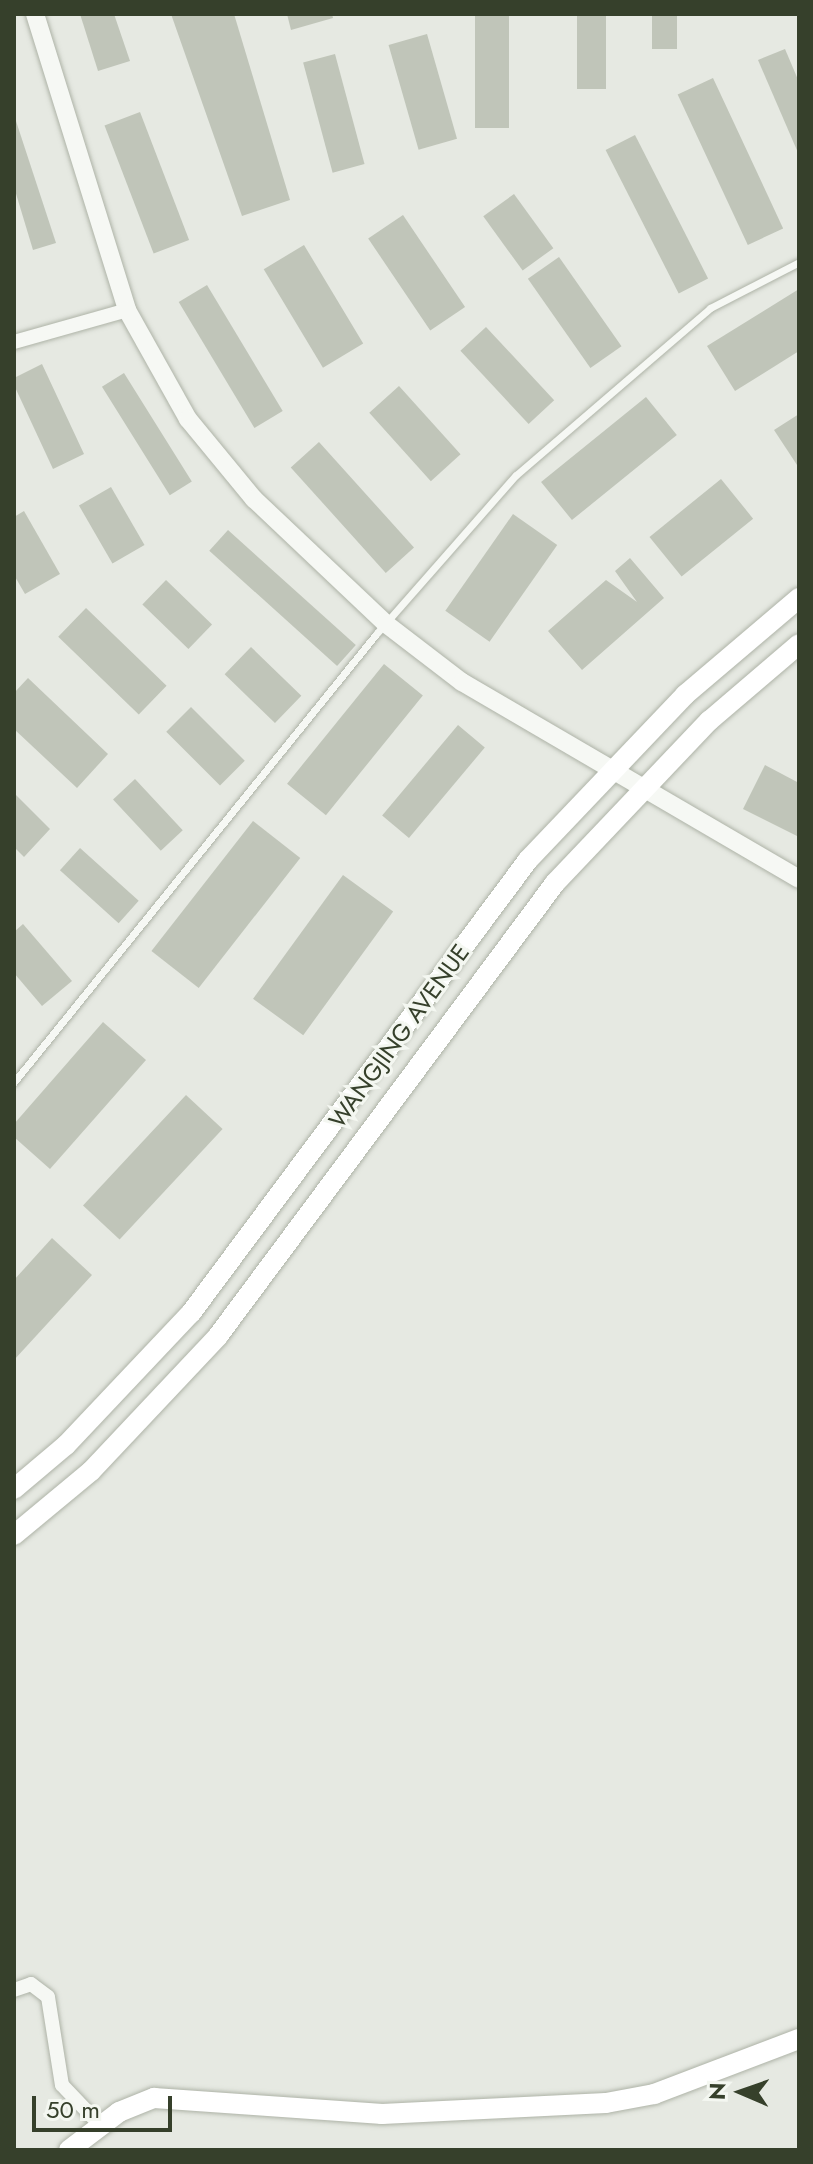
<!DOCTYPE html>
<html>
<head>
<meta charset="utf-8">
<style>
  body { margin:0 }
  #map { position:relative; width:813px; height:2164px; overflow:hidden; background:#e6e9e2; font-family:Jost,sans-serif }
  div>[style] { position:absolute }
  .building>* { inset:0; background:#c0c5b9; transform-origin:0 0 }
  .roads { filter:drop-shadow(0 0 2px #aeb3a7) drop-shadow(0 0 2px #aeb3a7) }
  .service>* { height:7px; margin:-3.5px; padding:0 3.5px; transform-origin:3.5px; border-radius:3.5px; background:#f6f8f4 }
  .minor>* { height:14px; margin:-7px; padding:0 7px; transform-origin:7px; border-radius:7px; background:#f6f8f4 }
  .tertiary>* { height:18px; margin:-9px; padding:0 9px; transform-origin:9px; border-radius:9px; background:#f6f8f4 }
  .secondary>* { height:20px; margin:-10px; padding:0 10px; transform-origin:10px; border-radius:10px; background:#fff }
  span { translate:-50% -50%; white-space:nowrap; text-align:center; line-height:1.15; -webkit-text-stroke:6px #f4f7f1; paint-order:stroke }
  .street-label { font-size:24px; color:#36402b }
  .frame { position:absolute; inset:0; border:16px solid #36402b; pointer-events:none }
  .north { position:absolute; left:701px; top:2052px; width:80px; height:80px; -webkit-text-stroke:6px #f4f7f1; paint-order:stroke; rotate:272deg; font-size:22px; font-weight:700; line-height:32px; text-align:center; color:#36402b }
  .north::after { content:''; display:block; margin:auto; width:28px; height:36px; background:#36402b; clip-path:polygon(50% 0,100% 100%,50% 72%,0 100%) }
  .scale { position:absolute; left:32px; top:2096px; width:140px; height:36px; box-sizing:border-box; border:4px solid #36402b; border-top:0; padding-left:10px; font-size:24px; line-height:28px; white-space:nowrap; color:#36402b; -webkit-text-stroke:6px #f4f7f1; paint-order:stroke }
</style>
</head>
<body>
<div id="map">
  <div class="building">
    <i style="clip-path:polygon(80px 14px,114px 14px,130px 61px,98px 71px)"></i>
    <i style="clip-path:polygon(171px 14px,234px 14px,290px 200px,242px 216px)"></i>
    <i style="clip-path:polygon(287px 14px,332px 14px,333px 18px,291px 30px)"></i>
    <i style="left:475px;top:14px;width:34px;height:114px"></i>
    <i style="left:577px;top:14px;width:29px;height:75px"></i>
    <i style="left:652px;top:14px;width:25px;height:35px"></i>
    <i style="left:427px;top:34px;width:109px;height:40px;rotate:74deg"></i>
    <i style="clip-path:polygon(785px 49px,799px 82px,799px 155px,758px 60px)"></i>
    <i style="left:335px;top:54px;width:114px;height:33px;rotate:75deg"></i>
    <i style="left:713px;top:78px;width:166px;height:39px;rotate:65deg"></i>
    <i style="left:140px;top:112px;width:137px;height:38px;rotate:69deg"></i>
    <i style="clip-path:polygon(14px 115px,56px 243px,33px 250px,14px 187px)"></i>
    <i style="left:635px;top:135px;width:161px;height:33px;rotate:63deg"></i>
    <i style="left:514px;top:194px;width:67px;height:38px;rotate:54deg"></i>
    <i style="left:403px;top:215px;width:111px;height:42px;rotate:56deg"></i>
    <i style="left:304px;top:245px;width:115px;height:47px;rotate:59deg"></i>
    <i style="left:559px;top:257px;width:109px;height:38px;rotate:55deg"></i>
    <i style="left:207px;top:285px;width:147px;height:33px;rotate:59deg"></i>
    <i style="clip-path:polygon(799px 289px,799px 351px,735px 391px,707px 346px)"></i>
    <i style="left:486px;top:327px;width:100px;height:35px;rotate:47deg"></i>
    <i style="clip-path:polygon(42px 364px,84px 454px,53px 469px,14px 385px,14px 378px)"></i>
    <i style="left:124px;top:373px;width:128px;height:26px;rotate:58deg"></i>
    <i style="left:399px;top:386px;width:92px;height:40px;rotate:48deg"></i>
    <i style="left:646px;top:397px;width:49px;height:135px;rotate:51deg"></i>
    <i style="clip-path:polygon(799px 414px,799px 468px,774px 430px)"></i>
    <i style="left:319px;top:442px;width:142px;height:38px;rotate:48deg"></i>
    <i style="left:721px;top:479px;width:51px;height:92px;rotate:51deg"></i>
    <i style="left:111px;top:487px;width:67px;height:37px;rotate:60deg"></i>
    <i style="clip-path:polygon(24px 511px,60px 574px,25px 594px,14px 575px,14px 517px)"></i>
    <i style="left:513px;top:514px;width:54px;height:118px;rotate:35deg"></i>
    <i style="left:228px;top:530px;width:172px;height:28px;rotate:42deg"></i>
    <i style="clip-path:polygon(630px 558px,664px 598px,582px 670px,548px 631px,606px 580px,637px 602px,615px 571px)"></i>
    <i style="left:166px;top:580px;width:64px;height:34px;rotate:44deg"></i>
    <i style="left:86px;top:608px;width:112px;height:40px;rotate:44deg"></i>
    <i style="left:251px;top:647px;width:70px;height:38px;rotate:44deg"></i>
    <i style="left:384px;top:664px;width:50px;height:154px;rotate:39deg"></i>
    <i style="clip-path:polygon(28px 678px,108px 754px,77px 788px,14px 729px,14px 693px)"></i>
    <i style="left:191px;top:707px;width:76px;height:35px;rotate:45deg"></i>
    <i style="left:458px;top:725px;width:35px;height:118px;rotate:40deg"></i>
    <i style="clip-path:polygon(765px 765px,799px 783px,799px 837px,743px 809px)"></i>
    <i style="left:135px;top:779px;width:70px;height:30px;rotate:47deg"></i>
    <i style="clip-path:polygon(14px 793px,50px 829px,24px 857px,14px 847px)"></i>
    <i style="left:253px;top:821px;width:60px;height:165px;rotate:38deg"></i>
    <i style="left:80px;top:848px;width:79px;height:30px;rotate:42deg"></i>
    <i style="left:343px;top:875px;width:62px;height:153px;rotate:36deg"></i>
    <i style="clip-path:polygon(23px 924px,72px 981px,42px 1006px,14px 973px,14px 932px)"></i>
    <i style="clip-path:polygon(103px 1022px,146px 1060px,50px 1169px,14px 1137px,14px 1124px)"></i>
    <i style="left:186px;top:1095px;width:50px;height:151px;rotate:43deg"></i>
    <i style="clip-path:polygon(52px 1238px,92px 1275px,14px 1360px,14px 1280px)"></i>
  </div>
  <div class="roads">
    <div class="service">
      <i style="left:14px;top:1082px;width:577px;rotate:-51.05deg"></i>
      <i style="left:377px;top:633px;width:210px;rotate:-48.7deg"></i>
      <i style="left:516px;top:475px;width:256px;rotate:-40.7deg"></i>
      <i style="left:710px;top:308px;width:100px;rotate:-27.3deg"></i>
    </div>
    <div class="minor">
      <i style="left:14px;top:342px;width:117px;rotate:-15.8deg"></i>
      <i style="left:14px;top:1990px;width:18px;rotate:-19deg"></i>
      <i style="left:31px;top:1984px;width:21px;rotate:37deg"></i>
      <i style="left:48px;top:1997px;width:89px;rotate:81deg"></i>
      <i style="left:62px;top:2085px;width:57px;rotate:46.4deg"></i>
    </div>
    <div class="tertiary">
      <i style="left:35px;top:14px;width:310px;rotate:72.7deg"></i>
      <i style="left:127px;top:310px;width:125px;rotate:60.8deg"></i>
      <i style="left:188px;top:419px;width:104px;rotate:50.5deg"></i>
      <i style="left:254px;top:499px;width:180px;rotate:43.4deg"></i>
      <i style="left:385px;top:623px;width:97px;rotate:37.5deg"></i>
      <i style="left:462px;top:682px;width:390px;rotate:30.3deg"></i>
    </div>
    <div class="secondary">
      <i style="left:14px;top:1489px;width:68px;rotate:-40.2deg"></i>
      <i style="left:66px;top:1445px;width:182px;rotate:-46.6deg"></i>
      <i style="left:191px;top:1313px;width:565px;rotate:-53.35deg"></i>
      <i style="left:528px;top:860px;width:228px;rotate:-46.4deg"></i>
      <i style="left:685px;top:695px;width:150px;rotate:-40.4deg"></i>
      <i style="left:14px;top:1535px;width:100px;rotate:-39.7deg"></i>
      <i style="left:91px;top:1471px;width:185px;rotate:-46.7deg"></i>
      <i style="left:218px;top:1336px;width:565px;rotate:-53.35deg"></i>
      <i style="left:555px;top:883px;width:224px;rotate:-46.5deg"></i>
      <i style="left:709px;top:721px;width:118px;rotate:-40.5deg"></i>
      <i style="left:69px;top:2150px;width:63px;rotate:-37.2deg"></i>
      <i style="left:119px;top:2112px;width:38px;rotate:-22deg"></i>
      <i style="left:154px;top:2098px;width:229px;rotate:4deg"></i>
      <i style="left:382px;top:2114px;width:224px;rotate:-2.8deg"></i>
      <i style="left:606px;top:2103px;width:49px;rotate:-10.6deg"></i>
      <i style="left:654px;top:2094px;width:155px;rotate:-20.8deg"></i>
    </div>
  </div>
  <div class="street-label">
    <span style="left:399px;top:1036px;rotate:-54deg">WANGJING AVENUE</span>
  </div>
  <div class="frame"></div>
  <div class="north">N</div>
  <div class="scale">50 m</div>
</div>
</body>
</html>
